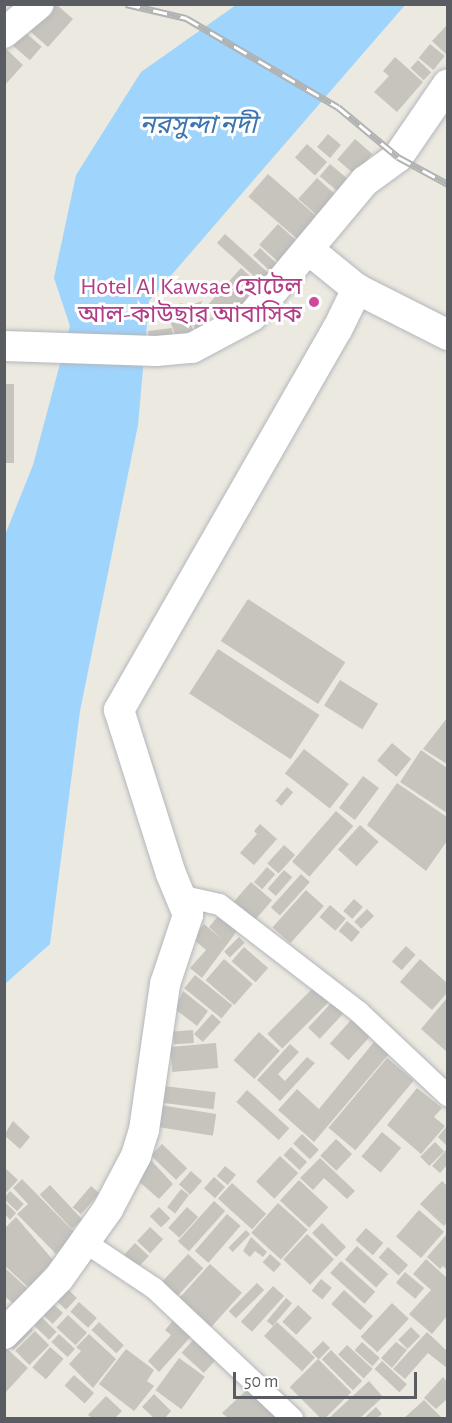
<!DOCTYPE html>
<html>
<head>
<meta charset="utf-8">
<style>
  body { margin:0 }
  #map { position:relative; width:452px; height:1423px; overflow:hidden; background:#ece9e0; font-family:"Alegreya Sans","Noto Sans Bengali",sans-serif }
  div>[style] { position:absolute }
  .water>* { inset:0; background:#9fd4fd }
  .building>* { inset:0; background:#c6c4bd; transform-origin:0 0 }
  .roads { filter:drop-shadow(0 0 2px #b3b6bb) drop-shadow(0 0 2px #b3b6bb) }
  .street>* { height:21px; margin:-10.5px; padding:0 10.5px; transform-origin:10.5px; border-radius:10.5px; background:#fff }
  .secondary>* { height:30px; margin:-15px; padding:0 15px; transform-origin:15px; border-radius:15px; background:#fff }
  .rail>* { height:7px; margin-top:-3.5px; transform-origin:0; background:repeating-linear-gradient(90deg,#fff 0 14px,#b1b2b2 0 28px); box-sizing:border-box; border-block:2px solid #b1b2b2 }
  .dots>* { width:16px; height:16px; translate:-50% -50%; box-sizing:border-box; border:3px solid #fff; border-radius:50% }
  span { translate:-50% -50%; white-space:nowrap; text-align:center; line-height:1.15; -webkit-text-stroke:6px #fff; paint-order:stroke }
  .hotel-label { font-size:24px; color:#b23c85 }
  .right { translate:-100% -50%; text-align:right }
  .water-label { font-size:26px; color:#3e74ae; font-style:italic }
  .frame { position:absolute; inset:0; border:6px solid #595c61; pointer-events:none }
  .scale { position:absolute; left:233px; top:1372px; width:184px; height:27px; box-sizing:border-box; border:3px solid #595c61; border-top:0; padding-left:8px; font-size:18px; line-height:21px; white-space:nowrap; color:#595c61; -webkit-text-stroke:4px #fff; paint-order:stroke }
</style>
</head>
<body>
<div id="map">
  <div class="water">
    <i style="clip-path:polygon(236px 5px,405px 5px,149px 301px,138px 425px,80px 711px,50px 944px,5px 984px,5px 535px,33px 465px,70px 326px,54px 278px,76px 175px,141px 72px)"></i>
  </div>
  <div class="building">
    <i style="clip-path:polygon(44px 4px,56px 4px,73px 19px,48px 47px,24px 26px)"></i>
    <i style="clip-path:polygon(447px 25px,447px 55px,432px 41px)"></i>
    <i style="left:19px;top:27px;width:30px;height:18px;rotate:41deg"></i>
    <i style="left:430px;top:44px;width:19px;height:18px;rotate:39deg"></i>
    <i style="clip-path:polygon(4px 47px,23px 65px,4px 86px)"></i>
    <i style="clip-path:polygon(395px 57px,423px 82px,397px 112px,374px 92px,389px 76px,383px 71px)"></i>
    <i style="left:418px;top:60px;width:18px;height:11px;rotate:43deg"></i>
    <i style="left:328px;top:134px;width:17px;height:17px;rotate:40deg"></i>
    <i style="left:355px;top:139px;width:23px;height:27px;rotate:41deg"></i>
    <i style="left:307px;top:144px;width:27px;height:18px;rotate:42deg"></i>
    <i style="left:330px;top:164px;width:23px;height:16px;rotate:40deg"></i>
    <i style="left:268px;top:174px;width:67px;height:30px;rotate:41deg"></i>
    <i style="left:317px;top:178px;width:28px;height:28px;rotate:42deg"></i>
    <i style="left:278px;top:224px;width:27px;height:28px;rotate:42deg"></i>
    <i style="left:225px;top:234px;width:60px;height:12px;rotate:42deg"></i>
    <i style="left:260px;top:248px;width:25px;height:10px;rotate:43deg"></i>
    <i style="left:241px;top:268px;width:27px;height:53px;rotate:42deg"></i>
    <i style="left:202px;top:301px;width:33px;height:16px;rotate:70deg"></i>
    <i style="left:182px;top:303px;width:38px;height:18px;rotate:68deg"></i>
    <i style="left:172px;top:328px;width:16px;height:24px;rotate:83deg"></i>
    <i style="left:4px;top:384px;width:10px;height:79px"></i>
    <i style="left:248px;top:599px;width:116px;height:50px;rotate:33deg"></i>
    <i style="left:218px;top:649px;width:121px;height:53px;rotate:33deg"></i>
    <i style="left:340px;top:680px;width:45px;height:30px;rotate:32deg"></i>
    <i style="clip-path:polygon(447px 718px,447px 764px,423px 749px)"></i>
    <i style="left:392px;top:743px;width:25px;height:23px;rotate:40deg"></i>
    <i style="left:304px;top:749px;width:57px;height:31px;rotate:38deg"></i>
    <i style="clip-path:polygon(421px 750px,447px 768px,447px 813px,400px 782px)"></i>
    <i style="left:363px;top:776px;width:20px;height:40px;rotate:37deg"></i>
    <i style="clip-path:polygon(397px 783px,447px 817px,447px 841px,426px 871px,367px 825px)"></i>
    <i style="left:287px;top:787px;width:8px;height:18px;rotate:40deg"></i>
    <i style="left:336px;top:811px;width:23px;height:67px;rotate:41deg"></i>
    <i style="clip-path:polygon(260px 824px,277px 839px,254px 865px,240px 853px,257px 834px,254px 831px)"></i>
    <i style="left:360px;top:825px;width:25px;height:33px;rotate:42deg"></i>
    <i style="left:284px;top:845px;width:15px;height:25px;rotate:42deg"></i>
    <i style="left:267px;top:867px;width:11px;height:20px;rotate:41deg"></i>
    <i style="left:284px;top:870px;width:11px;height:25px;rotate:41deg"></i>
    <i style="left:301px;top:874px;width:12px;height:45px;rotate:42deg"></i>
    <i style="left:251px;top:882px;width:28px;height:26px;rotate:41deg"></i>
    <i style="left:306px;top:890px;width:24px;height:50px;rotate:42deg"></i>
    <i style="left:354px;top:899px;width:12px;height:16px;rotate:42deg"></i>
    <i style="left:330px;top:905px;width:21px;height:16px;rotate:41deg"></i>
    <i style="left:367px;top:909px;width:10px;height:18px;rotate:45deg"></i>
    <i style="clip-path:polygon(219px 915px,237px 931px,202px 978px,190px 968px,206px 950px,192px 938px,204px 924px,223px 940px,209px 927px)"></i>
    <i style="left:347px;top:921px;width:17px;height:13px;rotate:40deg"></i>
    <i style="left:239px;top:937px;width:8px;height:21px;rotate:45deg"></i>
    <i style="left:406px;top:946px;width:13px;height:21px;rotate:42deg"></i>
    <i style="left:244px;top:947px;width:32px;height:19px;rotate:41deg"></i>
    <i style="left:224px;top:959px;width:38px;height:28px;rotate:41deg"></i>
    <i style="clip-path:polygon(420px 959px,447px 983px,447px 993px,432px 1010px,400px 982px)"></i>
    <i style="left:195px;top:975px;width:48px;height:17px;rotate:39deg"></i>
    <i style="left:314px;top:987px;width:21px;height:66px;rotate:45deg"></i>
    <i style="clip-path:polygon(183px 991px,208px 1011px,197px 1026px,175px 1009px)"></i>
    <i style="clip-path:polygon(447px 998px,447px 1052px,421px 1029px)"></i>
    <i style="left:334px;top:1000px;width:16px;height:38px;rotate:43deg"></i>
    <i style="left:212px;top:1014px;width:12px;height:27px;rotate:42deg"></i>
    <i style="left:352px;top:1019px;width:25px;height:33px;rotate:42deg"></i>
    <i style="left:193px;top:1030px;width:13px;height:20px;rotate:86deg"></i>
    <i style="left:259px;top:1032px;width:28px;height:38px;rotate:42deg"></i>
    <i style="clip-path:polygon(374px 1042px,389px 1054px,314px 1142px,278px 1110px,297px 1089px,319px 1109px)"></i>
    <i style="left:216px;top:1043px;width:25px;height:46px;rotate:85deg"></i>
    <i style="clip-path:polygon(290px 1044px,299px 1052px,278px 1074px,285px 1081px,307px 1057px,315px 1063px,280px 1101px,257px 1080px)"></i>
    <i style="left:387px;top:1058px;width:35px;height:91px;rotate:40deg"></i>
    <i style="left:164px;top:1086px;width:52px;height:17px;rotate:7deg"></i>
    <i style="clip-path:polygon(417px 1088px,442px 1108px,434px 1117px,445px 1126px,421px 1154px,387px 1125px)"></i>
    <i style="left:247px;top:1090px;width:57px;height:16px;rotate:42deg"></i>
    <i style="left:160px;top:1105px;width:57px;height:22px;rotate:9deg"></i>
    <i style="clip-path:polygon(13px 1121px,30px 1137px,20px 1149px,4px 1135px)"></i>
    <i style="clip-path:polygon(447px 1126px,447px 1146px,438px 1137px)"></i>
    <i style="left:382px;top:1132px;width:25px;height:32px;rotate:40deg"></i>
    <i style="left:302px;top:1134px;width:23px;height:13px;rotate:43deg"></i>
    <i style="left:336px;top:1139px;width:22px;height:23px;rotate:43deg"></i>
    <i style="left:435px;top:1142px;width:13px;height:21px;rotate:45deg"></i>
    <i style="left:162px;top:1144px;width:35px;height:16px;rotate:44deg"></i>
    <i style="left:291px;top:1147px;width:22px;height:11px;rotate:43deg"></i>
    <i style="clip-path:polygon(447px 1149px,447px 1165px,440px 1173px,432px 1166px)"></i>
    <i style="clip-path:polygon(147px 1156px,173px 1184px,159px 1199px,135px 1178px)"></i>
    <i style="left:280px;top:1156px;width:25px;height:35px;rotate:43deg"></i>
    <i style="clip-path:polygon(320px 1158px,355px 1191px,347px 1199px,324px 1178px,313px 1190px,300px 1178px)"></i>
    <i style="left:225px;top:1166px;width:14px;height:13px;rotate:39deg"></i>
    <i style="clip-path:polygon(4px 1167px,18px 1180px,4px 1195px,6px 1185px)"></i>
    <i style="left:191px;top:1171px;width:15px;height:18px;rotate:42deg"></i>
    <i style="left:214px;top:1177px;width:15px;height:15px;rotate:42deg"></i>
    <i style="clip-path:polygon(22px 1179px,76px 1234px,56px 1254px,17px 1214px,28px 1204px,13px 1188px)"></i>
    <i style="left:299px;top:1180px;width:40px;height:28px;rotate:43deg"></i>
    <i style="clip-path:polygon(442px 1181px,447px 1186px,447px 1222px,444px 1226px,420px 1204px)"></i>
    <i style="left:232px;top:1183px;width:46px;height:21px;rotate:42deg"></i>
    <i style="left:50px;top:1185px;width:47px;height:14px;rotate:47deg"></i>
    <i style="left:91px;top:1186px;width:11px;height:28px;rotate:41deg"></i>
    <i style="left:181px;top:1189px;width:10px;height:23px;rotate:37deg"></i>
    <i style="left:10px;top:1191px;width:19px;height:10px;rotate:43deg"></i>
    <i style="left:214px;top:1201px;width:15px;height:54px;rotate:42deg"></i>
    <i style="clip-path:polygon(5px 1202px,16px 1213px,10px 1220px,5px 1214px)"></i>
    <i style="left:278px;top:1203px;width:40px;height:40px;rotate:42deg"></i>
    <i style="left:159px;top:1207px;width:16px;height:13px;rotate:45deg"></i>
    <i style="left:187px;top:1207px;width:15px;height:28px;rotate:42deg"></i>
    <i style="left:419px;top:1210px;width:33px;height:35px;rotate:41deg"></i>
    <i style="left:227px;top:1214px;width:18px;height:49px;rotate:41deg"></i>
    <i style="clip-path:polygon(16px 1217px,53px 1260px,29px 1288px,4px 1265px,4px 1229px)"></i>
    <i style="left:322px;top:1223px;width:34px;height:14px;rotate:45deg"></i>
    <i style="left:150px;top:1227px;width:18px;height:19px;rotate:43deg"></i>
    <i style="left:366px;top:1228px;width:23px;height:16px;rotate:41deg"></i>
    <i style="left:246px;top:1230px;width:6px;height:25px;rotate:45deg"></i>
    <i style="left:307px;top:1234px;width:37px;height:35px;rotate:43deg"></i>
    <i style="clip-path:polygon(447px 1234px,447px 1270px,443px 1266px,440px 1269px,427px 1257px)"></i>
    <i style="clip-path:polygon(251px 1237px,267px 1252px,263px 1257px,255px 1251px,250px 1257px,243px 1251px)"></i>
    <i style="left:135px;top:1243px;width:19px;height:18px;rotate:43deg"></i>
    <i style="left:357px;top:1246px;width:42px;height:18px;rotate:42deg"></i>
    <i style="left:388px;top:1247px;width:27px;height:14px;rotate:42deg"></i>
    <i style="left:188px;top:1254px;width:21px;height:39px;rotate:43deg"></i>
    <i style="left:270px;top:1254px;width:15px;height:11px;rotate:42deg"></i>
    <i style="clip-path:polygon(426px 1259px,447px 1278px,447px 1316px,432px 1334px,409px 1314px,431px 1290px,413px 1274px)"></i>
    <i style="left:341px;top:1261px;width:46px;height:16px;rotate:42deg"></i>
    <i style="left:210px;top:1264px;width:43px;height:46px;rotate:42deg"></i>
    <i style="clip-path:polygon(4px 1267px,28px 1289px,14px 1304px,4px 1296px)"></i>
    <i style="left:405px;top:1272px;width:25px;height:14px;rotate:40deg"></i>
    <i style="left:321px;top:1279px;width:14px;height:15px;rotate:39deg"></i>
    <i style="left:257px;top:1283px;width:10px;height:40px;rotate:45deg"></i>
    <i style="left:63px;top:1285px;width:19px;height:16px;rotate:43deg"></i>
    <i style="left:273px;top:1286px;width:15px;height:48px;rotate:42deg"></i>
    <i style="left:344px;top:1290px;width:39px;height:19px;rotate:42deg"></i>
    <i style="left:286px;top:1298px;width:8px;height:30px;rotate:40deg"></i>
    <i style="left:49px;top:1300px;width:19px;height:15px;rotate:43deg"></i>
    <i style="left:79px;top:1302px;width:24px;height:13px;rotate:42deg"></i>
    <i style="left:392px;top:1303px;width:23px;height:46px;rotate:43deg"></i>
    <i style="left:298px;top:1305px;width:19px;height:23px;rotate:43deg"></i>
    <i style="left:35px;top:1311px;width:30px;height:11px;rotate:44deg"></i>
    <i style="left:68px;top:1315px;width:26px;height:17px;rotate:43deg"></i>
    <i style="clip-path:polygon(176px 1317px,194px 1333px,159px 1372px,148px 1361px,171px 1335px,165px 1330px)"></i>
    <i style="left:24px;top:1321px;width:13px;height:28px;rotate:45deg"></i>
    <i style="left:99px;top:1322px;width:34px;height:11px;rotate:43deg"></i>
    <i style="left:277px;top:1322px;width:52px;height:19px;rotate:43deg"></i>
    <i style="left:411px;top:1327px;width:13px;height:18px;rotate:45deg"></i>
    <i style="left:35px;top:1331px;width:20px;height:28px;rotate:45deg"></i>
    <i style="clip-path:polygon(427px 1332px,447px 1351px,447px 1368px,428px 1353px,405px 1379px,393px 1369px)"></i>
    <i style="left:59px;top:1334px;width:22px;height:11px;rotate:43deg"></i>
    <i style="clip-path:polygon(89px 1334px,116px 1359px,93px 1388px,69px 1364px,81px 1351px,76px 1347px)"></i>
    <i style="left:195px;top:1338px;width:30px;height:20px;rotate:42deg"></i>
    <i style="left:323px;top:1341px;width:10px;height:16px;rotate:45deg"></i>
    <i style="left:362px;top:1342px;width:24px;height:11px;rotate:42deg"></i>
    <i style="clip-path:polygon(396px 1342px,407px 1350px,392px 1368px,381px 1358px)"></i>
    <i style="left:347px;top:1345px;width:35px;height:13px;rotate:43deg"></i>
    <i style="left:50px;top:1347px;width:18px;height:27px;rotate:41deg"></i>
    <i style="clip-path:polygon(6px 1348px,28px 1368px,5px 1393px,5px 1350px)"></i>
    <i style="clip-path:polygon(126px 1349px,154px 1370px,147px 1381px,154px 1386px,134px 1411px,99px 1384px)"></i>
    <i style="left:331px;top:1350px;width:44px;height:13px;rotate:45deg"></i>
    <i style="left:179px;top:1358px;width:32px;height:40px;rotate:36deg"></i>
    <i style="left:318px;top:1359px;width:47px;height:40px;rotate:45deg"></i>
    <i style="left:382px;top:1361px;width:34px;height:11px;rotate:43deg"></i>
    <i style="left:74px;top:1375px;width:27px;height:14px;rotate:42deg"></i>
    <i style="clip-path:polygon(443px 1377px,447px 1382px,447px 1399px,436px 1409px,424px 1398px)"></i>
    <i style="clip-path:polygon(369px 1381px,383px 1397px,360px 1418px,329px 1418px)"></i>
    <i style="clip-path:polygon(252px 1385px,284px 1418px,228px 1418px,222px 1413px)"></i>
    <i style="clip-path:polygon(154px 1394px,171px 1411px,165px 1418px,154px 1418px,142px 1407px)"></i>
    <i style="clip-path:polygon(106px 1396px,122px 1411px,115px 1418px,92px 1418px,88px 1415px)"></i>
    <i style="clip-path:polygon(424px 1400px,442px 1418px,404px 1418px)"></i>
    <i style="clip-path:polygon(376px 1407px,382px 1414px,377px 1418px,364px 1418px)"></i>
  </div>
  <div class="roads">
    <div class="street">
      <i style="left:179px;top:895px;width:41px;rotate:12.7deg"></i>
      <i style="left:219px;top:904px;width:177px;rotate:37.6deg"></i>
      <i style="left:359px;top:1012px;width:122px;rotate:43.3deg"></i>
      <i style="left:85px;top:1242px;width:83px;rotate:33.7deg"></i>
      <i style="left:154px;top:1288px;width:190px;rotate:43.3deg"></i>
    </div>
    <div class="secondary">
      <i style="left:4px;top:33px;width:45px;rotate:-39.6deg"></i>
      <i style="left:309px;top:250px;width:62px;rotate:39.1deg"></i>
      <i style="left:357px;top:289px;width:102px;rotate:26.8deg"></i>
      <i style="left:4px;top:346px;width:152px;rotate:1.9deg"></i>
      <i style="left:156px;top:351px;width:36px;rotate:-5deg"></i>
      <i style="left:192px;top:348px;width:68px;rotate:-28.1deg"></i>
      <i style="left:252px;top:316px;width:176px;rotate:-50.1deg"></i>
      <i style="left:365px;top:181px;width:41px;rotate:-36deg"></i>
      <i style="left:398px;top:157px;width:88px;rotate:-55.6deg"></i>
      <i style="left:4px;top:1334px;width:78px;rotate:-45.5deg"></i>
      <i style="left:59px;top:1278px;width:85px;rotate:-54.6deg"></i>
      <i style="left:108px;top:1209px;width:60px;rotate:-62.2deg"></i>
      <i style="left:136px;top:1156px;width:27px;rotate:-73deg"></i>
      <i style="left:144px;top:1130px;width:148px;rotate:-81.8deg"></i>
      <i style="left:165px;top:984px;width:73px;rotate:-71.6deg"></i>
      <i style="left:188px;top:915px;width:44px;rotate:-112.5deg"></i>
      <i style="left:171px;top:874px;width:172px;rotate:-107.6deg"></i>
      <i style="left:119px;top:710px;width:438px;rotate:-60.2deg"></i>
      <i style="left:337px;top:330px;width:46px;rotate:-64deg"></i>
    </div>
  </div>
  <div class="rail">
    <i style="left:126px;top:4px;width:62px;rotate:13.1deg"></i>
    <i style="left:186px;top:18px;width:176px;rotate:30.4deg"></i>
    <i style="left:338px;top:107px;width:78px;rotate:39.8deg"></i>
    <i style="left:398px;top:157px;width:57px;rotate:28.4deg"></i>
  </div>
  <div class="dots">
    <i style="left:314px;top:302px;background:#d1479c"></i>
  </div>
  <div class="hotel-label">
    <span class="right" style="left:302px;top:302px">Hotel Al Kawsae হোটেল<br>আল-কাউছার আবাসিক</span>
  </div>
  <div class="water-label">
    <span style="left:198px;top:126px">নরসুন্দা নদী</span>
  </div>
  <div class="frame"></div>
  <div class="scale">50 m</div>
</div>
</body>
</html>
